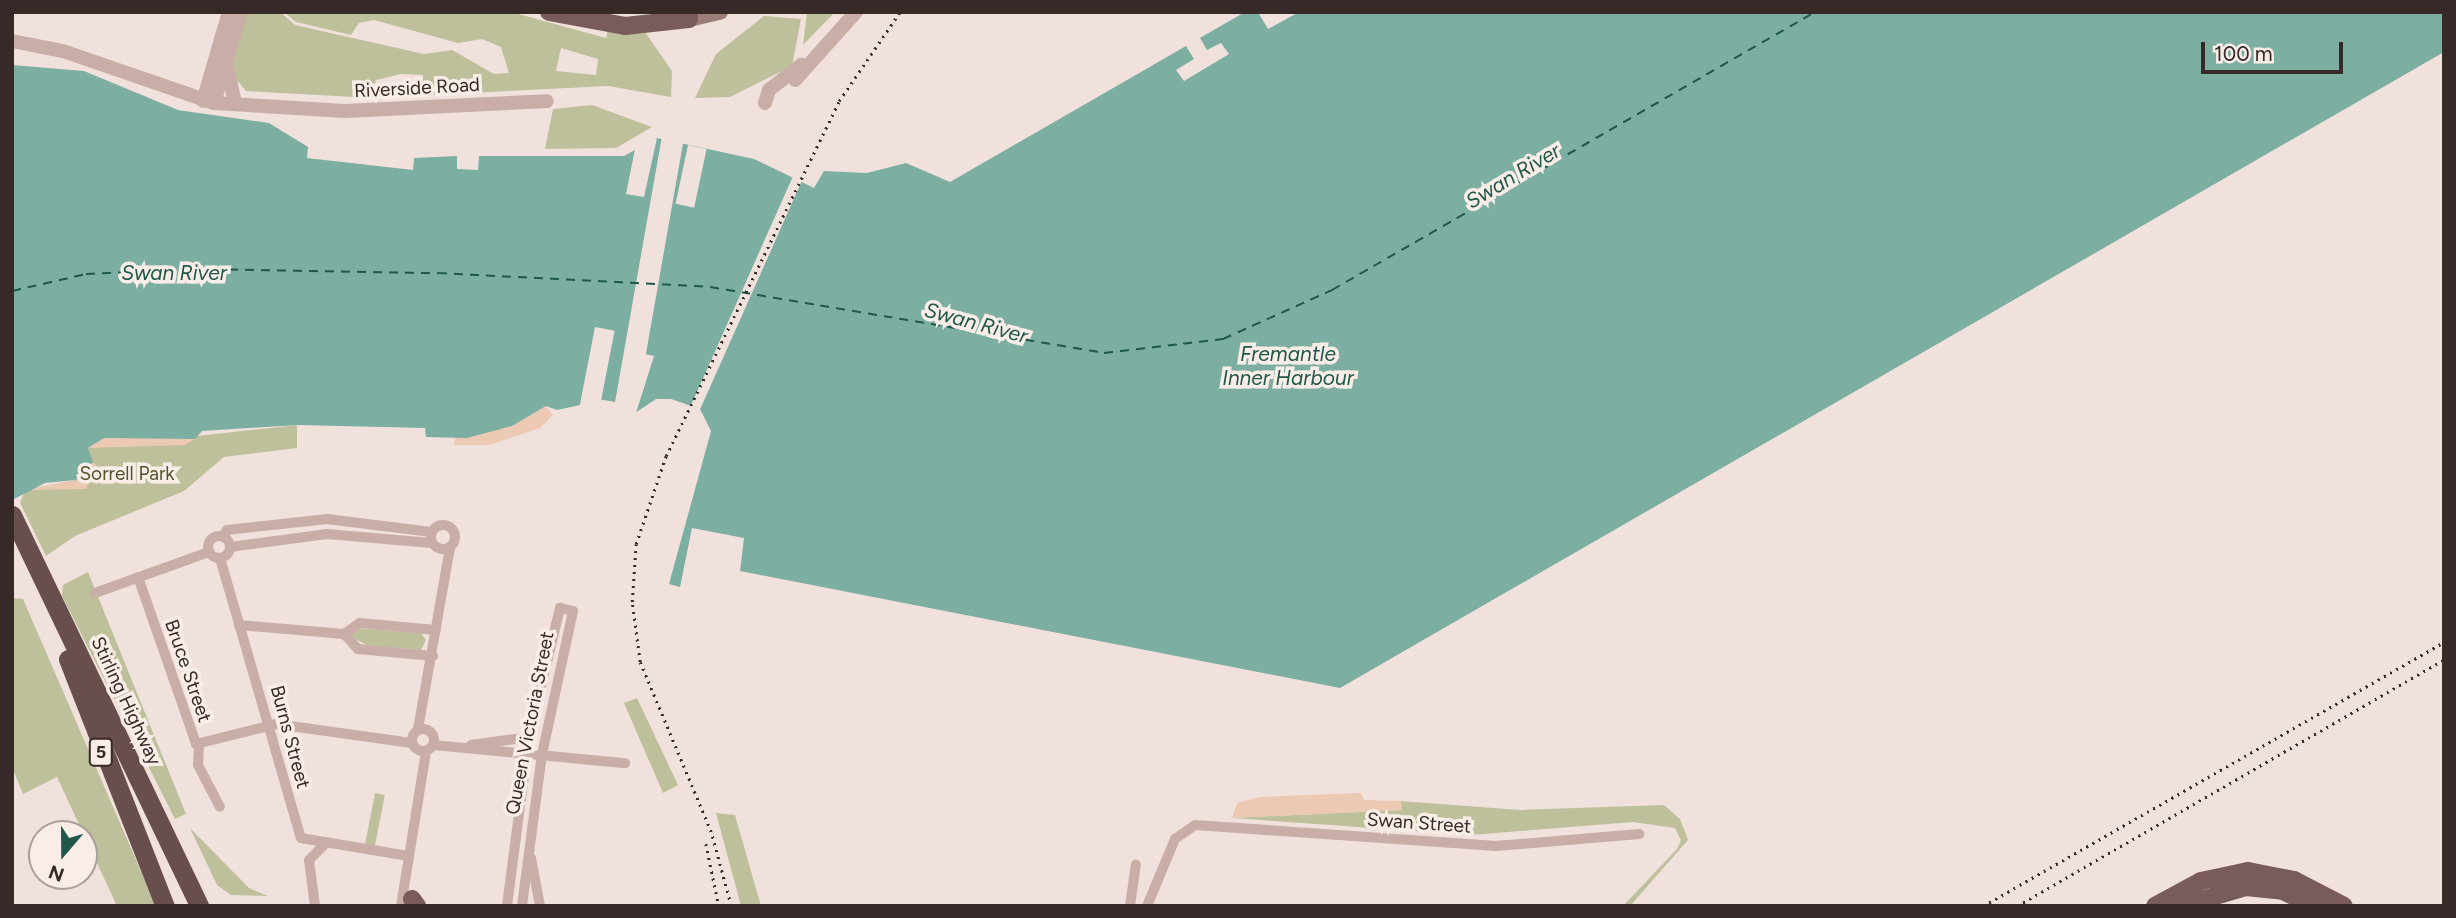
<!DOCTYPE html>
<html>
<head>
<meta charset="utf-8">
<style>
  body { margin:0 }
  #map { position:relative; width:2456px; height:918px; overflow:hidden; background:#f1e1dc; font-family:Figtree,sans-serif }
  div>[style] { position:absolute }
  .green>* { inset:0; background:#bec09c; transform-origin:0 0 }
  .sand>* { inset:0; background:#ecc9b3 }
  .water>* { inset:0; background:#7caea2 }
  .pier>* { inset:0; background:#f1e1dc; transform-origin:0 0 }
  .ferry>* { height:2px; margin-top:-1px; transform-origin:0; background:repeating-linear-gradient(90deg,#1f574b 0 9px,transparent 0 16px) }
  .minor>* { height:10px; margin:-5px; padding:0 5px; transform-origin:5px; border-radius:5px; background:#c9aea8 }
  .minor>.ring { margin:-5px; padding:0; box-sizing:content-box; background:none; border:10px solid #c9aea8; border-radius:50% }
  .tertiary>* { height:14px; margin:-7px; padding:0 7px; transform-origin:7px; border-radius:7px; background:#c9aea8 }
  .secondary>* { height:16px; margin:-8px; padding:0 8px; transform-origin:8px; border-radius:8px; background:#9d7d7a }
  .primary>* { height:18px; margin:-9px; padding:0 9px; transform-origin:9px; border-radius:9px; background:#785b5a }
  .trunk>* { height:19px; margin:-9.5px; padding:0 9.5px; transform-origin:9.5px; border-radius:9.5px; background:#684e4c }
  .rail>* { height:2.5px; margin-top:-1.25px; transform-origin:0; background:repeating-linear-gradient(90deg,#362928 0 2px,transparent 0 7px) }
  span { translate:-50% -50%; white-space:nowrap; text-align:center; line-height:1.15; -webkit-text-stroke:7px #f9ede8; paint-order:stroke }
  .shield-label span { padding:2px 5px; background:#f9ede8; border:2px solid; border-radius:5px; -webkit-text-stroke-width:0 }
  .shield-label { font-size:18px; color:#362928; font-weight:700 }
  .street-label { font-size:19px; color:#362928 }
  .park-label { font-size:19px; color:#50542d }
  .water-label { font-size:21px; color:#1f574b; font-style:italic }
  .frame { position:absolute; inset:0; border:14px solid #362928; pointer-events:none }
  .north { position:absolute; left:28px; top:820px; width:70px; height:70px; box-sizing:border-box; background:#f9ede8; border:2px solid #ab9f9b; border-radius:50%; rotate:200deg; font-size:19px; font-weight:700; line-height:28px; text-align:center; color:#362928 }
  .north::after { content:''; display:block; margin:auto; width:24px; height:32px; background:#1f574b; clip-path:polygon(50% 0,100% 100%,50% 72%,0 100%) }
  .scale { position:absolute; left:2201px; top:42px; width:142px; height:32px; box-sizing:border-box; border:4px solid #362928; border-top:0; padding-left:9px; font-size:21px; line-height:24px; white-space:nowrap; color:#362928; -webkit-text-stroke:5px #f9ede8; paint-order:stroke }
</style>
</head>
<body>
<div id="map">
  <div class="green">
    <i style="clip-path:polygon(evenodd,245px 12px,280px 12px,295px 25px,424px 54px,452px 50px,494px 74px,509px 73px,501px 47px,482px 39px,458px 43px,374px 20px,359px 23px,351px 35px,296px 22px,284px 12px,511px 12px,606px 38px,608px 30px,645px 32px,672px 71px,671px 97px,608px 86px,412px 96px,411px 88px,423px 87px,423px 75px,401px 74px,376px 80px,372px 98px,246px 91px,230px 72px,245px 12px,561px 48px,598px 59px,596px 75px,556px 71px,561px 48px)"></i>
    <i style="clip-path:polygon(772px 12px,835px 12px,803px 45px,807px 13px)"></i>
    <i style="clip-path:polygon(764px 16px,801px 19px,792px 66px,730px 97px,695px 98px,716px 54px)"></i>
    <i style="clip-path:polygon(592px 105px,652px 127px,616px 148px,545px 149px,553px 109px)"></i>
    <i style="clip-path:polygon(297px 425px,297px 448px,224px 457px,184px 491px,75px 536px,46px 556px,20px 503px,25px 490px,76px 480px,88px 448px)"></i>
    <i style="clip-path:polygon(88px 572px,186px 814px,175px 819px,62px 596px,63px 585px)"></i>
    <i style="clip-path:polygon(12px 598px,23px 599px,156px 906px,117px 906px,57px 777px,23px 794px,12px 767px)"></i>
    <i style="clip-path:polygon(355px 628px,421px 633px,426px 640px,421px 650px,367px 645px,351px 637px)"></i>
    <i style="clip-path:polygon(637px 698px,678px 785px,663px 793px,624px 703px)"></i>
    <i style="left:375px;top:793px;width:10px;height:54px;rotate:11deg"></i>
    <i style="clip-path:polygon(1401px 801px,1520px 810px,1664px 805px,1680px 819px,1688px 840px,1630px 906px,1623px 906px,1677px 849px,1681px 840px,1675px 828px,1633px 822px,1471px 835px,1232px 818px,1401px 810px)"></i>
    <i style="clip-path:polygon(716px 813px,735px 815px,761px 906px,741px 906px)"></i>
    <i style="clip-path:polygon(190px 828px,249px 888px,268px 896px,231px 895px,217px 885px)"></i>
  </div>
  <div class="sand">
    <i style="clip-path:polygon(546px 406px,553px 415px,540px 428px,489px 445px,454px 445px,455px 438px,512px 426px)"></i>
    <i style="clip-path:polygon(150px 435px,195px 439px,185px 445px,88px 448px,103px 438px)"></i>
    <i style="clip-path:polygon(93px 462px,97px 466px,86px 489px,25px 490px,76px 480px)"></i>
    <i style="clip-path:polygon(1361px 793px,1364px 800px,1401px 801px,1402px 810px,1232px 818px,1237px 803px,1260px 797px)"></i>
  </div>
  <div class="water">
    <i style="clip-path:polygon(1245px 12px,1258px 12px,1268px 29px,1299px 12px,2444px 12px,2444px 52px,1340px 688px,740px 571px,744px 538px,692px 528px,680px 587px,669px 584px,711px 431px,700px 409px,671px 399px,656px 399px,635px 413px,629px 404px,603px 400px,557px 410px,546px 406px,512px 426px,467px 438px,426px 437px,425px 428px,297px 425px,202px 431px,195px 439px,104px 438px,88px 448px,93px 462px,76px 480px,45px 483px,12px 500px,12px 65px,84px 71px,178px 110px,269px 123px,308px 147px,307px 158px,413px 170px,414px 158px,457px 156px,457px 169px,478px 170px,479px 156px,624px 156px,657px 138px,754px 159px,814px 188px,824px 171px,867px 173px,906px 163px,950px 182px,1186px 46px,1194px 59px,1176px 70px,1184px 81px,1229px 54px,1221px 43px,1207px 50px,1200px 38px)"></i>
  </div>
  <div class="pier">
    <i style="left:662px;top:136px;width:22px;height:274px;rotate:10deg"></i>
    <i style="clip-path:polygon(657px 138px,644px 197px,626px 194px,635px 149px)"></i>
    <i style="left:688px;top:145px;width:19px;height:60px;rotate:12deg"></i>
    <i style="left:794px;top:174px;width:10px;height:257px;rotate:24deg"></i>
    <i style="left:595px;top:327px;width:20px;height:84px;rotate:11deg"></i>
    <i style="clip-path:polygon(640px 353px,654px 356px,635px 416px,627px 408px)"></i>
  </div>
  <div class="ferry">
    <i style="left:12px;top:291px;width:76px;rotate:-12.9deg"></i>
    <i style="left:86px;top:274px;width:111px;rotate:-2.6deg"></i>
    <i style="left:197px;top:269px;width:241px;rotate:1deg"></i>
    <i style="left:438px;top:273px;width:272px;rotate:2.9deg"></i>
    <i style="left:710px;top:287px;width:399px;rotate:9.5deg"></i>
    <i style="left:1104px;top:353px;width:120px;rotate:-6.7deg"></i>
    <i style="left:1223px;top:339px;width:120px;rotate:-24.2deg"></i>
    <i style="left:1332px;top:290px;width:557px;rotate:-29.92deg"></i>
  </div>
  <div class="minor">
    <i class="ring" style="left:431px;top:525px;width:14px;height:14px"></i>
    <i class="ring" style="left:208px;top:536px;width:12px;height:12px"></i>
    <i style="left:223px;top:536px;width:7px;rotate:-56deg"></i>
    <i style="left:227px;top:530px;width:101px;rotate:-6.3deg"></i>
    <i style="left:327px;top:519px;width:105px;rotate:7.1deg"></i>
    <i style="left:230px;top:547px;width:98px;rotate:-7.6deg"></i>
    <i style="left:327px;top:534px;width:105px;rotate:4.9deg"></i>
    <i style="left:220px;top:558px;width:291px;rotate:73.9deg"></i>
    <i style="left:301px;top:838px;width:109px;rotate:9.5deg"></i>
    <i style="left:138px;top:577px;width:177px;rotate:70.8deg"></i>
    <i style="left:196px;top:744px;width:82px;rotate:-14deg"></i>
    <i style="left:276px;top:724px;width:137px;rotate:8deg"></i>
    <i style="left:95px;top:593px;width:121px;rotate:-19.8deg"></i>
    <i style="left:239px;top:625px;width:105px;rotate:4.9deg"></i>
    <i style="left:433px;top:656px;width:75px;rotate:-174.7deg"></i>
    <i style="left:358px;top:649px;width:21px;rotate:-133deg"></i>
    <i style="left:344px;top:634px;width:19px;rotate:-35deg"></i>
    <i style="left:360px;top:623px;width:76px;rotate:5.3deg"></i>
    <i class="ring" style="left:412px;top:729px;width:12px;height:12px"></i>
    <i style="left:418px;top:729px;width:185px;rotate:-80deg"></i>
    <i style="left:199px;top:745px;width:20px;rotate:93deg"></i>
    <i style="left:198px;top:765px;width:47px;rotate:62.4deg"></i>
    <i style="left:433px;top:745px;width:193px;rotate:5.4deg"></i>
    <i style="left:471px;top:745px;width:59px;rotate:-7.9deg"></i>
    <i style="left:531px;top:858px;width:49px;rotate:79.4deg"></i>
    <i style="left:315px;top:906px;width:46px;rotate:-97.4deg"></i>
    <i style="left:309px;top:860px;width:20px;rotate:-45deg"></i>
    <i style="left:401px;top:906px;width:157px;rotate:-80.8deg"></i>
    <i style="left:507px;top:906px;width:170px;rotate:-82.6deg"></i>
    <i style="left:529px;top:737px;width:133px;rotate:-76.5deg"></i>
    <i style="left:560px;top:608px;width:13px;rotate:13deg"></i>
    <i style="left:573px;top:611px;width:146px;rotate:102.2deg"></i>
    <i style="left:542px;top:754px;width:153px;rotate:97.5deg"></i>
    <i style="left:1130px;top:906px;width:42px;rotate:-81.9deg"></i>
    <i style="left:1147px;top:906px;width:73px;rotate:-67.3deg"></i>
    <i style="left:1175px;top:839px;width:24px;rotate:-35deg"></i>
    <i style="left:1195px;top:825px;width:302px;rotate:4deg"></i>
    <i style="left:1496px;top:846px;width:144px;rotate:-4.8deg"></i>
  </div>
  <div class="tertiary">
    <i style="left:12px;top:41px;width:52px;rotate:11.1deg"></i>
    <i style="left:63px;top:51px;width:160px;rotate:19deg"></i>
    <i style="left:214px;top:103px;width:131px;rotate:3.5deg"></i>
    <i style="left:345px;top:111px;width:202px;rotate:-2.8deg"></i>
    <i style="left:225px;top:59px;width:39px;rotate:77deg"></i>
    <i style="left:795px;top:80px;width:91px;rotate:-48.1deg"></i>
    <i style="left:203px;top:101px;width:93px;rotate:-73.7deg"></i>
    <i style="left:214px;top:103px;width:95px;rotate:-73.5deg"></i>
    <i style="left:765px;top:103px;width:14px;rotate:-73deg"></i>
    <i style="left:769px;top:90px;width:41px;rotate:-38deg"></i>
  </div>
  <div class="secondary">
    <i style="left:689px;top:19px;width:32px;rotate:-13deg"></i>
  </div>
  <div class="primary">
    <i style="left:549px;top:12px;width:77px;rotate:10.4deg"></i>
    <i style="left:625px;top:26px;width:64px;rotate:-6.2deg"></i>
    <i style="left:689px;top:19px;width:7px;rotate:-90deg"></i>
    <i style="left:412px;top:899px;width:9px;rotate:54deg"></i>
    <i style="left:2155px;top:906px;width:52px;rotate:-28.5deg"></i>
    <i style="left:2201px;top:881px;width:48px;rotate:-12deg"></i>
    <i style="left:2248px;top:871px;width:47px;rotate:11.1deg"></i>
    <i style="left:2294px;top:880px;width:56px;rotate:27.5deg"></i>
    <i style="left:2181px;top:906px;width:68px;rotate:-16.3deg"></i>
    <i style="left:2246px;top:887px;width:37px;rotate:6deg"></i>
    <i style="left:2283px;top:891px;width:34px;rotate:26deg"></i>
  </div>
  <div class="trunk">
    <i style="left:12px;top:515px;width:433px;rotate:64.4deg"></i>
    <i style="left:68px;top:659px;width:265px;rotate:68.6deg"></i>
  </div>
  <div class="rail">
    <i style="left:706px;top:844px;width:63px;rotate:78.2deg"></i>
    <i style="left:731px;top:906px;width:77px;rotate:-105.1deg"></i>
    <i style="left:711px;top:832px;width:184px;rotate:-112.7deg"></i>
    <i style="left:640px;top:662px;width:61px;rotate:-97.6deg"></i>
    <i style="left:632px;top:602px;width:58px;rotate:-86.1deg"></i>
    <i style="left:636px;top:544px;width:93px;rotate:-71.2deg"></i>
    <i style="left:666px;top:456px;width:395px;rotate:-64deg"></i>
    <i style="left:839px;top:101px;width:108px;rotate:-55.6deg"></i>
    <i style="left:1983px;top:906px;width:531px;rotate:-29.8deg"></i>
    <i style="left:2017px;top:906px;width:493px;rotate:-30deg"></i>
  </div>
  <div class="shield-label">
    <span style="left:101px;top:752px">5</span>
  </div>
  <div class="street-label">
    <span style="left:417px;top:88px;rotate:-3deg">Riverside Road</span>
    <span style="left:188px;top:671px;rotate:71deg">Bruce Street</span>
    <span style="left:126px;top:701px;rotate:65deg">Stirling Highway</span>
    <span style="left:530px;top:723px;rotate:-79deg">Queen Victoria Street</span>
    <span style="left:290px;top:737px;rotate:75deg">Burns Street</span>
    <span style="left:1419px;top:823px;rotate:4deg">Swan Street</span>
  </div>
  <div class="park-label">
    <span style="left:127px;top:474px">Sorrell Park</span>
  </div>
  <div class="water-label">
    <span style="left:1513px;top:176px;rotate:-31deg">Swan River</span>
    <span style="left:174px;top:273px">Swan River</span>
    <span style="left:976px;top:323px;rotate:15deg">Swan River</span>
    <span style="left:1288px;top:366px">Fremantle<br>Inner Harbour</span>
  </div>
  <div class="frame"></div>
  <div class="north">N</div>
  <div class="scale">100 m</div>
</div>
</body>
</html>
